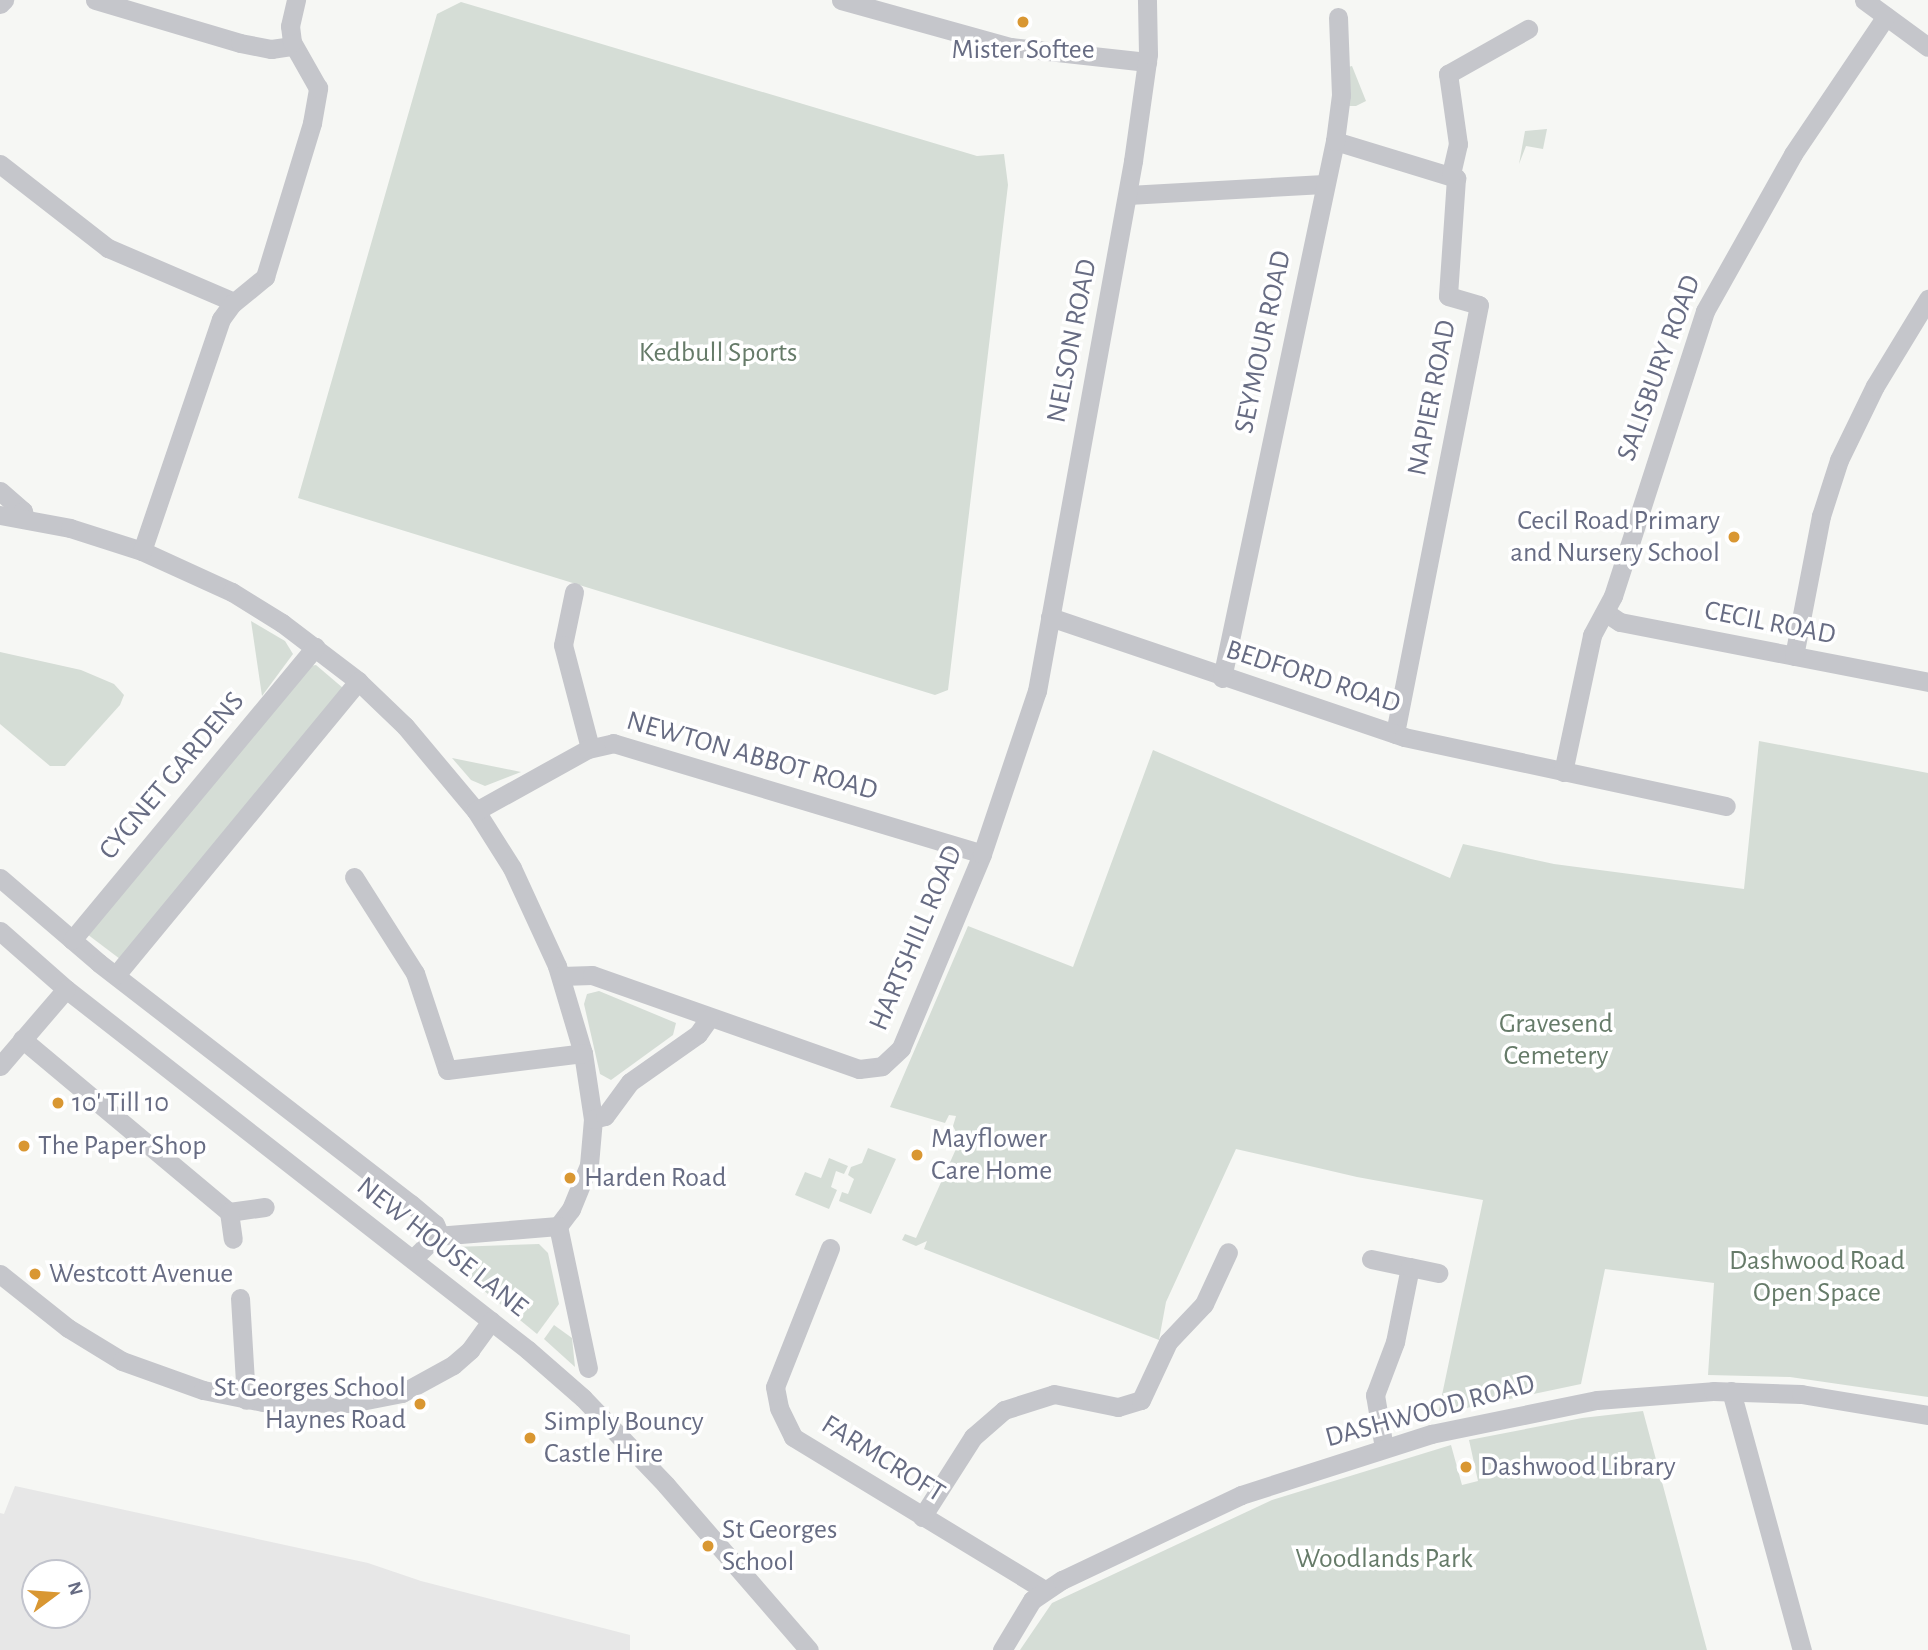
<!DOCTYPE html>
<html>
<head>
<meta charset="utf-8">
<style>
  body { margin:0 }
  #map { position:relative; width:1928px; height:1650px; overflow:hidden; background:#f6f7f4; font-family:"Alegreya Sans",sans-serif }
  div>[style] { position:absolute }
  .built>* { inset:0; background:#e7e7e7 }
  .green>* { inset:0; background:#d5ddd6 }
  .minor>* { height:19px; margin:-9.5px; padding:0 9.5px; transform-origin:9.5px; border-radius:9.5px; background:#c5c6cb }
  .dots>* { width:19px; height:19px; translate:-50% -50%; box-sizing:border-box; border:4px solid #fff; border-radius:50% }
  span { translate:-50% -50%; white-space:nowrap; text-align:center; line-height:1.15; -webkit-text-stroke:7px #fff; paint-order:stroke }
  .poi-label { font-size:28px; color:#676c83 }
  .right { translate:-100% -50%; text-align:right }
  .left { translate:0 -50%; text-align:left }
  .street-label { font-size:28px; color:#676c83 }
  .park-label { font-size:28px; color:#667b69 }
  .north { position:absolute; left:21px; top:1559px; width:70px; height:70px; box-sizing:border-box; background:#fff; border:2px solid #c2c4cd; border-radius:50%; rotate:74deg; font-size:19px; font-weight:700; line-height:28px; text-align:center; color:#676c83 }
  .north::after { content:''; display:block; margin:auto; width:24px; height:32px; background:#d99732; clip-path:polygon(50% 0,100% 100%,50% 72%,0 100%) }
</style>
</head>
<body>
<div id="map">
  <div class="built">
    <i style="clip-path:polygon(evenodd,15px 1486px,368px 1563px,421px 1581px,630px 1635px,630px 1650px,0 1650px,0 1513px,4px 1514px,15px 1486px,77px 1573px,77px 1615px,35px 1615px,35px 1573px,77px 1573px)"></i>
  </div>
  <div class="green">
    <i style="clip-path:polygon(461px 2px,977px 156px,1004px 154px,1008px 185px,948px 690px,935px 695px,298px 498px,437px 14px)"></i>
    <i style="clip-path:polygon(1352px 66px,1366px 101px,1356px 106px,1349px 106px,1348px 67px)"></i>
    <i style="clip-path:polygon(1547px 129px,1543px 149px,1526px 146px,1519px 164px,1525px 131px)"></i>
    <i style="clip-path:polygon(251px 621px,285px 641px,293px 654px,262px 696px)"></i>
    <i style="clip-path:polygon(0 652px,81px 670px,114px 684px,124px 695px,120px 705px,65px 766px,50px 766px,0 724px)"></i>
    <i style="clip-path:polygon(316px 665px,343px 688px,120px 959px,83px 931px,310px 666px)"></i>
    <i style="clip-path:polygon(1759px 741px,1928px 773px,1928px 1397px,1790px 1377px,1708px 1375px,1714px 1283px,1605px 1269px,1581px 1384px,1438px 1414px,1483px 1200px,1357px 1177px,1236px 1149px,1166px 1302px,1159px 1340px,924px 1249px,927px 1241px,916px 1246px,902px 1240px,905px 1234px,916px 1238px,960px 1140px,953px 1126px,956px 1116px,949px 1115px,945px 1123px,890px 1107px,968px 926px,1073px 967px,1153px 750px,1450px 878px,1463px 844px,1554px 864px,1744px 889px)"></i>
    <i style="clip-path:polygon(452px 758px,521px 772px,485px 786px,471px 780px)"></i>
    <i style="clip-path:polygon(599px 991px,676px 1023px,673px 1035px,611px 1080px,600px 1074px,584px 1004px,587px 994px)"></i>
    <i style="clip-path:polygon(868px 1148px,896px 1159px,871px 1214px,839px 1201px,842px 1192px,848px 1194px,854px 1179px,848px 1175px,851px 1167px,862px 1163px)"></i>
    <i style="clip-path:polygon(829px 1158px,848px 1166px,844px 1174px,836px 1171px,831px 1187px,837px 1190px,829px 1209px,795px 1195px,805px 1172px,821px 1178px)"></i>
    <i style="clip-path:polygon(539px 1244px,548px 1253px,559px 1304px,537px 1334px,445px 1259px,454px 1247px)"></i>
    <i style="clip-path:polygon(554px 1325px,572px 1338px,575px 1367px,544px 1339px)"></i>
    <i style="clip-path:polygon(1643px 1411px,1707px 1650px,1020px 1650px,1052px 1603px,1272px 1500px,1451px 1445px,1462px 1485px,1478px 1481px,1469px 1440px,1582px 1418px)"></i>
  </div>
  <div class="minor">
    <i style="left:95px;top:0;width:151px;rotate:16.5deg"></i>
    <i style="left:240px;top:43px;width:32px;rotate:11deg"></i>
    <i style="left:271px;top:49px;width:22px;rotate:-8deg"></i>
    <i style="left:841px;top:0;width:176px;rotate:15.5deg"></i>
    <i style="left:1011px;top:47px;width:137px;rotate:6.3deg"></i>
    <i style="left:1864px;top:0;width:79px;rotate:36.3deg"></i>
    <i style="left:0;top:4px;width:6px;rotate:-45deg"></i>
    <i style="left:1335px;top:141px;width:127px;rotate:17deg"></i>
    <i style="left:1456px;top:178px;width:118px;rotate:93.9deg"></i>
    <i style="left:1448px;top:296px;width:32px;rotate:16deg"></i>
    <i style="left:1479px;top:305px;width:437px;rotate:101.1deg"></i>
    <i style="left:0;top:164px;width:137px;rotate:37.9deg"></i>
    <i style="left:108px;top:248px;width:137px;rotate:23.2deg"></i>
    <i style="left:1451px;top:174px;width:31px;rotate:-77deg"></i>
    <i style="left:1458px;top:144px;width:71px;rotate:-98.1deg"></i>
    <i style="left:1448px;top:74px;width:92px;rotate:-29.4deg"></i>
    <i style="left:1128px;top:195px;width:196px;rotate:-3.2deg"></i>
    <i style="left:0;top:491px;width:30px;rotate:41deg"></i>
    <i style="left:23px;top:511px;width:8px;rotate:76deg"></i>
    <i style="left:0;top:515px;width:71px;rotate:10.5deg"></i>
    <i style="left:70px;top:528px;width:76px;rotate:17.7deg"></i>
    <i style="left:142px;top:551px;width:99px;rotate:24.5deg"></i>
    <i style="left:232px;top:592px;width:59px;rotate:31.8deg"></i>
    <i style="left:282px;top:623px;width:96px;rotate:37.3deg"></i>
    <i style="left:358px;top:681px;width:65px;rotate:43.8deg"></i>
    <i style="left:405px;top:726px;width:111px;rotate:50.1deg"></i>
    <i style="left:476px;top:811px;width:67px;rotate:57.7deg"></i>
    <i style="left:512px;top:868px;width:108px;rotate:65.3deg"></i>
    <i style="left:557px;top:966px;width:91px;rotate:73.4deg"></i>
    <i style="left:583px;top:1053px;width:67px;rotate:81.4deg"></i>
    <i style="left:593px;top:1119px;width:46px;rotate:95deg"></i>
    <i style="left:589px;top:1165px;width:48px;rotate:112.2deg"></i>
    <i style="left:571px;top:1209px;width:21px;rotate:127deg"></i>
    <i style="left:558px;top:1226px;width:122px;rotate:175.3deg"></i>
    <i style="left:436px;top:1236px;width:33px;rotate:135deg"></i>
    <i style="left:142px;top:551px;width:245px;rotate:-71.2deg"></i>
    <i style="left:221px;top:319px;width:19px;rotate:-54deg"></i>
    <i style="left:232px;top:304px;width:43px;rotate:-39.3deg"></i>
    <i style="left:265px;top:277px;width:161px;rotate:-73deg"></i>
    <i style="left:312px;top:123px;width:36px;rotate:-80deg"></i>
    <i style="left:318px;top:88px;width:53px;rotate:-119.5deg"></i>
    <i style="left:292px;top:42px;width:16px;rotate:-97deg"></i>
    <i style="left:290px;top:26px;width:27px;rotate:-77deg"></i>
    <i style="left:574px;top:592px;width:54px;rotate:101.7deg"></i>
    <i style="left:563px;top:645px;width:106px;rotate:75.3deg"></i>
    <i style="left:1605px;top:612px;width:18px;rotate:34deg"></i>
    <i style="left:1620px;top:622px;width:314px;rotate:11deg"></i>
    <i style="left:1050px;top:617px;width:374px;rotate:18.7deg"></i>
    <i style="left:1404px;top:737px;width:329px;rotate:12.1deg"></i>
    <i style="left:1794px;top:656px;width:143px;rotate:-79.1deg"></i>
    <i style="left:1821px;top:516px;width:59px;rotate:-72.2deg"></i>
    <i style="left:1839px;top:460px;width:82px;rotate:-64.1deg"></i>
    <i style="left:1875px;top:386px;width:102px;rotate:-58.7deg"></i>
    <i style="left:1222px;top:678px;width:549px;rotate:-78.12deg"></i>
    <i style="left:1335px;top:141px;width:46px;rotate:-82.6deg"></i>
    <i style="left:1341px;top:95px;width:78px;rotate:-92.2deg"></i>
    <i style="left:1563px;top:772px;width:140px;rotate:-78deg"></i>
    <i style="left:1592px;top:635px;width:44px;rotate:-61.7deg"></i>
    <i style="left:1613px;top:596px;width:299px;rotate:-72.1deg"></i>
    <i style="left:1705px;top:311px;width:180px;rotate:-60.7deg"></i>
    <i style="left:1793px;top:154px;width:166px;rotate:-56deg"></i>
    <i style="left:476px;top:811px;width:128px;rotate:-29deg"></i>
    <i style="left:588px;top:749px;width:26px;rotate:-13deg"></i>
    <i style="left:613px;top:743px;width:385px;rotate:16.7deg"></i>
    <i style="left:354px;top:877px;width:114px;rotate:57.6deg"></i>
    <i style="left:415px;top:973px;width:102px;rotate:71.7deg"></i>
    <i style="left:447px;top:1070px;width:137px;rotate:-7.1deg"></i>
    <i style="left:0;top:878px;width:130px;rotate:40.6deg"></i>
    <i style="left:99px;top:963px;width:394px;rotate:37.7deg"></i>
    <i style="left:411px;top:1204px;width:31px;rotate:40deg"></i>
    <i style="left:435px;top:1224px;width:13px;rotate:67deg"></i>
    <i style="left:0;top:931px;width:88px;rotate:41.3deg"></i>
    <i style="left:66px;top:989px;width:586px;rotate:38deg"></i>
    <i style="left:528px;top:1350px;width:73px;rotate:41.1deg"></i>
    <i style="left:583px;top:1398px;width:120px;rotate:46.3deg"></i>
    <i style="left:666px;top:1485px;width:218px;rotate:49.1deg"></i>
    <i style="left:72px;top:940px;width:381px;rotate:-50.3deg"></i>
    <i style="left:116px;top:975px;width:381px;rotate:-50.5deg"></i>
    <i style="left:561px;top:976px;width:31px;rotate:-2deg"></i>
    <i style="left:592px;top:975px;width:283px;rotate:19.4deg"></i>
    <i style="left:859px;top:1069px;width:23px;rotate:-7deg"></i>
    <i style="left:882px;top:1066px;width:26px;rotate:-43deg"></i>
    <i style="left:901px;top:1048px;width:210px;rotate:-67.3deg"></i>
    <i style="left:982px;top:854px;width:172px;rotate:-71.4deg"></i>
    <i style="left:1037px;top:691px;width:539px;rotate:-79.73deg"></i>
    <i style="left:1133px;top:161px;width:108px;rotate:-82deg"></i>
    <i style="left:1148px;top:54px;width:54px;rotate:-91.1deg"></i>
    <i style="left:22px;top:1039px;width:270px;rotate:39.9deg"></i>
    <i style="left:229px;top:1212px;width:36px;rotate:-8deg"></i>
    <i style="left:0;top:1066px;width:101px;rotate:-49.4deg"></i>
    <i style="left:593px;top:1119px;width:12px;rotate:-14deg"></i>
    <i style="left:605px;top:1116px;width:42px;rotate:-53.7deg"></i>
    <i style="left:630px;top:1082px;width:83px;rotate:-35.2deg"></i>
    <i style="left:698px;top:1034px;width:19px;rotate:-55deg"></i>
    <i style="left:229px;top:1212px;width:27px;rotate:82deg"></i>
    <i style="left:558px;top:1226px;width:145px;rotate:78.1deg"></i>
    <i style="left:830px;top:1248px;width:149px;rotate:111.6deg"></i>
    <i style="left:775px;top:1387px;width:21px;rotate:79deg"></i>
    <i style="left:779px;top:1408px;width:32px;rotate:64deg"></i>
    <i style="left:793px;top:1437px;width:295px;rotate:31.3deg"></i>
    <i style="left:1371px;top:1259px;width:40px;rotate:12deg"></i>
    <i style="left:0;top:1274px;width:87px;rotate:38.5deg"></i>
    <i style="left:68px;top:1328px;width:63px;rotate:31.4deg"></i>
    <i style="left:122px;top:1361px;width:86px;rotate:19.7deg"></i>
    <i style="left:203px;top:1390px;width:61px;rotate:11.3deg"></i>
    <i style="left:263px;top:1402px;width:88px;rotate:0.7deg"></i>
    <i style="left:351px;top:1403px;width:52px;rotate:-11.1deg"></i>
    <i style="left:402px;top:1393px;width:58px;rotate:-28.8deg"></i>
    <i style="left:453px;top:1365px;width:23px;rotate:-41deg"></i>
    <i style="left:470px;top:1350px;width:36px;rotate:-54deg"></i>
    <i style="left:240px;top:1298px;width:102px;rotate:86.6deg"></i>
    <i style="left:1731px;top:1391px;width:269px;rotate:74.7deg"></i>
    <i style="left:1384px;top:1448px;width:54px;rotate:-99.6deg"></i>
    <i style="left:1375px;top:1395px;width:57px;rotate:-69.3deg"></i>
    <i style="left:1395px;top:1342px;width:76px;rotate:-78.7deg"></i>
    <i style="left:1410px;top:1267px;width:29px;rotate:12deg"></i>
    <i style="left:922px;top:1517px;width:95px;rotate:-57.5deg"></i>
    <i style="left:973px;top:1437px;width:41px;rotate:-41.1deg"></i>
    <i style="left:1004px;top:1410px;width:52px;rotate:-17.7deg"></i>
    <i style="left:1054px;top:1394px;width:65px;rotate:11.5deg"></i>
    <i style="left:1118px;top:1407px;width:24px;rotate:-17deg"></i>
    <i style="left:1141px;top:1400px;width:64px;rotate:-65deg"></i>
    <i style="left:1168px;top:1342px;width:52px;rotate:-46.5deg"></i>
    <i style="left:1204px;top:1304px;width:57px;rotate:-65.2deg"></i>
    <i style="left:1002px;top:1650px;width:58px;rotate:-59deg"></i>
    <i style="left:1032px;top:1600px;width:36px;rotate:-34deg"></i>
    <i style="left:1062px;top:1580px;width:198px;rotate:-25.4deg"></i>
    <i style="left:1241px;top:1495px;width:200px;rotate:-17.8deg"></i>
    <i style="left:1431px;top:1434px;width:169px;rotate:-11.6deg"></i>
    <i style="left:1597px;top:1400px;width:116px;rotate:-4.4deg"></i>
    <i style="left:1713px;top:1391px;width:88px;rotate:2deg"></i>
    <i style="left:1801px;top:1394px;width:129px;rotate:9.4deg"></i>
  </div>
  <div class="dots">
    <i style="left:1023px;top:22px;background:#d99732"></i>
    <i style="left:1734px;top:537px;background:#d99732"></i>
    <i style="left:58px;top:1103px;background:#d99732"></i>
    <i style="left:24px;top:1146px;background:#d99732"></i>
    <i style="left:917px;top:1155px;background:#d99732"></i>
    <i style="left:570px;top:1178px;background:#d99732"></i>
    <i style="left:35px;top:1274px;background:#d99732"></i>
    <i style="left:420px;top:1404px;background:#d99732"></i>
    <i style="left:530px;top:1438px;background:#d99732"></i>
    <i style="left:1466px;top:1467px;background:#d99732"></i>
    <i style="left:708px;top:1546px;background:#d99732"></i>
  </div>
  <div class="poi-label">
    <span style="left:1023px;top:50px">Mister Softee</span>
    <span class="right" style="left:1720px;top:537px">Cecil Road Primary<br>and Nursery School</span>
    <span class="left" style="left:72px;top:1103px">10' Till 10</span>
    <span class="left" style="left:931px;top:1155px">Mayflower<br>Care Home</span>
    <span class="left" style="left:38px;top:1146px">The Paper Shop</span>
    <span class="left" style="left:584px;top:1178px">Harden Road</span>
    <span class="left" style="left:49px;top:1274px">Westcott Avenue</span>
    <span class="right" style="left:406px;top:1404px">St Georges School<br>Haynes Road</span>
    <span class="left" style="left:544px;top:1438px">Simply Bouncy<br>Castle Hire</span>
    <span class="left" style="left:1480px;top:1467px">Dashwood Library</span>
    <span class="left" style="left:722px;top:1546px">St Georges<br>School</span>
  </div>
  <div class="street-label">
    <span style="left:1072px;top:341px;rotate:-79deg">NELSON ROAD</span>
    <span style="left:1263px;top:342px;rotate:-78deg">SEYMOUR ROAD</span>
    <span style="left:1659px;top:368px;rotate:-70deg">SALISBURY ROAD</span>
    <span style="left:1432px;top:398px;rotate:-79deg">NAPIER ROAD</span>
    <span style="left:1770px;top:623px;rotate:11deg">CECIL ROAD</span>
    <span style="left:1313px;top:677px;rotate:18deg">BEDFORD ROAD</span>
    <span style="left:752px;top:756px;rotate:16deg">NEWTON ABBOT ROAD</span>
    <span style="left:172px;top:776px;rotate:-50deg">CYGNET GARDENS</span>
    <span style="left:916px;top:938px;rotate:-67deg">HARTSHILL ROAD</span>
    <span style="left:442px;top:1247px;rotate:38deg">NEW HOUSE LANE</span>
    <span style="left:1430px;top:1411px;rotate:-15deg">DASHWOOD ROAD</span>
    <span style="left:883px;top:1459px;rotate:32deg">FARMCROFT</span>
  </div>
  <div class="park-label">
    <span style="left:718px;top:353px">Kedbull Sports</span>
    <span style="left:1556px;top:1040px">Gravesend<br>Cemetery</span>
    <span style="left:1817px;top:1277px">Dashwood Road<br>Open Space</span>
    <span style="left:1384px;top:1559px">Woodlands Park</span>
  </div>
  <div class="north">N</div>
</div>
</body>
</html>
